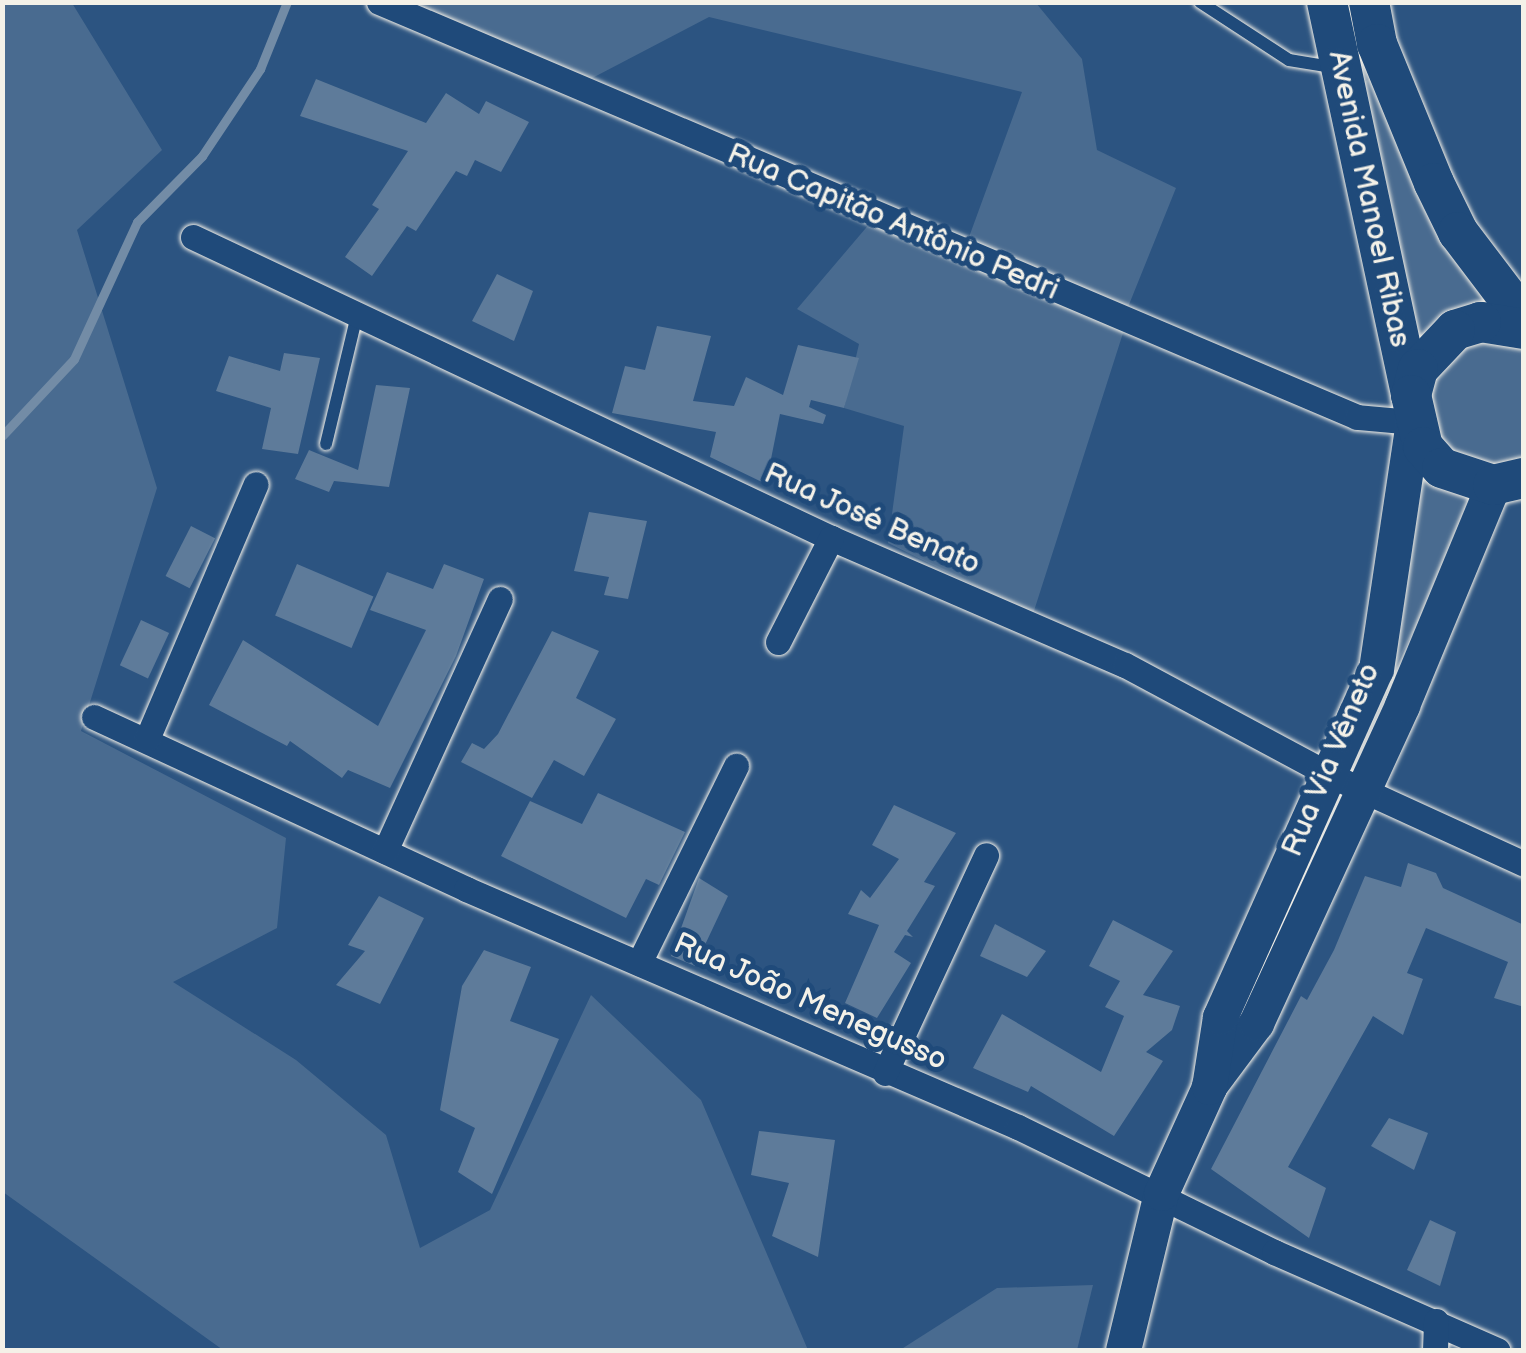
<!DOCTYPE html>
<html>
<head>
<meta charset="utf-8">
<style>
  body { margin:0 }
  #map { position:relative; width:1526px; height:1353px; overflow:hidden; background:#2c5481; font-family:"Balsamiq Sans",sans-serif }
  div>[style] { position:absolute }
  .green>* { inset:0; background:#496b90 }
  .stream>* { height:9px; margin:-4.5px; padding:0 4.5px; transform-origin:4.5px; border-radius:4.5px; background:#738ca6 }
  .building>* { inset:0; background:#5e7b9a; transform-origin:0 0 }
  .roads { filter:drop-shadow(0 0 2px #f4f1e8) drop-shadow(0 0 2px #f4f1e8) }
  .lane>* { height:12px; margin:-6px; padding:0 6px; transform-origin:6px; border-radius:6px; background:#1f4a7a }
  .street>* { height:25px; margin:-12.5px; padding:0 12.5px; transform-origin:12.5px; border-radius:12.5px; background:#1f4a7a }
  .secondary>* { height:35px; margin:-17.5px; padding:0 17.5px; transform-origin:17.5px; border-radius:17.5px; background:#1f4a7a }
  .primary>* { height:40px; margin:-20px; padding:0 20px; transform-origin:20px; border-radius:20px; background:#1f4a7a }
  span { translate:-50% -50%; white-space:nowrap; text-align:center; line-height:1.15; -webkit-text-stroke:10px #1f4a7a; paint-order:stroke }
  .street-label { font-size:30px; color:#f4f1e8 }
  .frame { position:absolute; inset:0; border:5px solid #f4f1e8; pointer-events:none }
</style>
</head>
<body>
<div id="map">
  <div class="green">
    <i style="clip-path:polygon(3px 3px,72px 3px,162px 150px,77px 230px,157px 488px,81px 731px,286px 838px,277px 928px,173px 982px,296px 1060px,386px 1135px,420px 1248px,490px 1210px,591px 995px,701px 1100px,808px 1350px,223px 1350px,3px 1192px)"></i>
    <i style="clip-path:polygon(385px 3px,1036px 3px,1082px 59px,1097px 150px,1176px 188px,1124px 317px,965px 248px,1022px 92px,709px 17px,577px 86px)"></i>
    <i style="clip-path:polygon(1371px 78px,1511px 313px,1411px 356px,1362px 83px)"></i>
    <i style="clip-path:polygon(871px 222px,1124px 330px,1033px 614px,888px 543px,904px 426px,844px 408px,859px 344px,797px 309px)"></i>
    <i style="clip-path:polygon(1479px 341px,1524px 348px,1523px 457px,1516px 461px,1496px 466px,1457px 455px,1441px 440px,1429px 401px,1433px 380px,1459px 348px)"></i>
    <i style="clip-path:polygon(1414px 464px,1482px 499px,1385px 686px)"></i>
    <i style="clip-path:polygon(1093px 1285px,1077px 1350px,900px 1350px,997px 1288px)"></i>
  </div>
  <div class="stream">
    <i style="left:2px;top:436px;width:105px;rotate:-46.9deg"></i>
    <i style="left:74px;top:359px;width:151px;rotate:-65.3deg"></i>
    <i style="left:137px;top:222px;width:93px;rotate:-45.4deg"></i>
    <i style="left:202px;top:156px;width:105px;rotate:-56.3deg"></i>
    <i style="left:260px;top:69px;width:72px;rotate:-68.1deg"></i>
  </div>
  <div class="building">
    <i style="clip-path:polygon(316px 79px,426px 123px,446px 93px,479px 114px,486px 101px,529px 122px,501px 172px,475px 160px,467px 176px,456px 171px,416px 231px,407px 226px,372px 276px,345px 257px,379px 209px,372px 205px,408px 151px,300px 116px)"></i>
    <i style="clip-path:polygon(497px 274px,533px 291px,514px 341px,472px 321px)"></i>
    <i style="clip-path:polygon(657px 326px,711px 336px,693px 401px,734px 406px,746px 377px,783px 395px,798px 345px,859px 358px,844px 408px,811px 400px,809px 407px,826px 415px,823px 424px,780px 414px,766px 484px,710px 457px,716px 432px,612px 413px,625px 366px,645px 370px)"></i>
    <i style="clip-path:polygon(284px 353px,320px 358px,298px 454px,262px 449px,271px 408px,216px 391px,229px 356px,280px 371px)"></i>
    <i style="clip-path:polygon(376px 385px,410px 388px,389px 487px,334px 481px,329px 492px,295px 479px,309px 450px,358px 470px)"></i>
    <i style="clip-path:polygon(589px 512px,647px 521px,628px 599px,604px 595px,609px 577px,574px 571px)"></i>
    <i style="left:191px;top:526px;width:27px;height:56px;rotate:27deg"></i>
    <i style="left:297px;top:564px;width:83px;height:56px;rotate:23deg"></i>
    <i style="clip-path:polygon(444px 564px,484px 579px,456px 656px,390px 788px,348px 770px,342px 778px,290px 741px,287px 746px,209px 705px,243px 640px,378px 726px,426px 630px,370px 610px,387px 572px,433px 589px)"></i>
    <i style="left:141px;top:620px;width:31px;height:50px;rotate:25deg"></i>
    <i style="clip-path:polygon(552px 631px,599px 651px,576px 698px,616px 719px,584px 776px,554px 760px,532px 798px,461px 762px,472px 743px,484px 749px,498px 734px)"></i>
    <i style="clip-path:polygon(598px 793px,685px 832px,659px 885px,646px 879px,626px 918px,501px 856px,530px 801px,582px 824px)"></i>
    <i style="clip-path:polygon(894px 805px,956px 833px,924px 882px,935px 886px,907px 931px,913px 937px,905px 935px,894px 952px,911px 963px,877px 1018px,845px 1003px,879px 925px,848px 914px,861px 890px,870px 898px,899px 859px,872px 845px)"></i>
    <i style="clip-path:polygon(1408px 863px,1436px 873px,1443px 888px,1524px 925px,1524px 1007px,1494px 998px,1508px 962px,1426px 928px,1407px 973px,1423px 979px,1403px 1035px,1373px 1016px,1288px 1167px,1326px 1188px,1309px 1238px,1211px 1169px,1301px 996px,1307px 1000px,1334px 950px,1365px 876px,1401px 887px)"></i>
    <i style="clip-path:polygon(699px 878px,728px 896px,695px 966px,671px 956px)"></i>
    <i style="clip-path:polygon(379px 896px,424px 918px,380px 1004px,336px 985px,365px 951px,348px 945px)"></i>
    <i style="clip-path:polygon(1113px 920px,1173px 951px,1143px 995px,1180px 1006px,1172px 1030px,1146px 1052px,1163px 1061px,1114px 1136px,1031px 1086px,1028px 1092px,973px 1068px,1002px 1014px,1101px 1072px,1124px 1016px,1105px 1007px,1120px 981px,1089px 966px)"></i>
    <i style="clip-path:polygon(995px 924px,1046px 951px,1027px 977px,980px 956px)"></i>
    <i style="clip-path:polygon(484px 950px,531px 967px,510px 1021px,559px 1039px,492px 1194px,458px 1172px,475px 1128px,440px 1110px,462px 986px)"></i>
    <i style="clip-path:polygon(1389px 1118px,1428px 1133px,1414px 1170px,1371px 1146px)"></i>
    <i style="clip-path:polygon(759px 1131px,835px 1140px,818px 1257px,772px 1236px,789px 1183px,751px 1175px)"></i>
    <i style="clip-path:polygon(1430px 1220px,1456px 1232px,1440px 1286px,1407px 1270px)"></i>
  </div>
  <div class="roads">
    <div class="lane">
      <i style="left:1200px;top:2px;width:106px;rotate:33.1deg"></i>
      <i style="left:1289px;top:60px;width:50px;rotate:9.3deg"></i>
      <i style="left:326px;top:444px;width:133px;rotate:-76.5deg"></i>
    </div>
    <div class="street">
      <i style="left:379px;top:2px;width:1062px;rotate:22.99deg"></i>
      <i style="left:1357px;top:417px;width:56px;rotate:5.1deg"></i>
      <i style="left:193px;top:237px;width:705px;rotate:25.26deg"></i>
      <i style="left:831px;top:538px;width:320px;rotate:23.4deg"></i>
      <i style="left:1125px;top:665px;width:233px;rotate:28.2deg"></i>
      <i style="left:1330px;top:775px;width:213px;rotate:24.6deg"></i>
      <i style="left:778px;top:642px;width:117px;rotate:-63deg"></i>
      <i style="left:94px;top:717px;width:410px;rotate:24.8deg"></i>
      <i style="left:466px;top:889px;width:601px;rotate:23.32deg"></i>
      <i style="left:1018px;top:1127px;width:285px;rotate:26deg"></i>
      <i style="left:1274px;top:1252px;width:244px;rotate:23.7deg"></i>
      <i style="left:147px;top:739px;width:277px;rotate:-66.9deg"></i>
      <i style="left:385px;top:851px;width:277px;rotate:-65.5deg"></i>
      <i style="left:639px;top:963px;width:220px;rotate:-63.8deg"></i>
      <i style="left:885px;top:1073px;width:240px;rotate:-65.1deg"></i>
      <i style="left:1435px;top:1350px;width:29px;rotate:-88deg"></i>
    </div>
    <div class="secondary">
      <i style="left:1209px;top:1086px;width:79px;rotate:-53.3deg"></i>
      <i style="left:1256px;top:1023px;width:350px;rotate:-65.3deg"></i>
      <i style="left:1402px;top:705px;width:238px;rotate:-67.5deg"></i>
      <i style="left:1123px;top:1350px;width:162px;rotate:-76.4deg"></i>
      <i style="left:1161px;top:1193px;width:116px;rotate:-65.6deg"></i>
      <i style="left:1209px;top:1087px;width:71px;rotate:-81.1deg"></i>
      <i style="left:1220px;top:1017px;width:381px;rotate:-65.9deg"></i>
      <i style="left:1376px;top:669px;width:250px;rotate:-81.5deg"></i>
    </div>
    <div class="primary">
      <i style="left:1327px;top:2px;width:402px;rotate:77.9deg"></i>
      <i style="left:1369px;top:2px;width:43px;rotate:79.2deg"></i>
      <i style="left:1377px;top:44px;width:150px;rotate:67.7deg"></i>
      <i style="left:1434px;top:183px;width:55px;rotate:63.9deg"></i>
      <i style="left:1458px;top:232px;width:109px;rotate:52.8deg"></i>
      <i style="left:1524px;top:329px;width:44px;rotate:-170.8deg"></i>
      <i style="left:1481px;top:322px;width:27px;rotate:163deg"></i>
      <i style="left:1455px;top:330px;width:54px;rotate:133.5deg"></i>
      <i style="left:1418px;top:369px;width:27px;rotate:105deg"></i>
      <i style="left:1411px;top:395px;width:53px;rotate:77deg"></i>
      <i style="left:1423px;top:447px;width:28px;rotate:48deg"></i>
      <i style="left:1442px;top:468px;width:54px;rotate:18.4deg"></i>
      <i style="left:1493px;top:485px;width:32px;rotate:-13deg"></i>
    </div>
  </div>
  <div class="street-label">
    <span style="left:1369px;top:199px;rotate:78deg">Avenida Manoel Ribas</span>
    <span style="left:893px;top:222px;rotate:23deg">Rua Capitão Antônio Pedri</span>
    <span style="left:872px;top:519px;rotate:24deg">Rua José Benato</span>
    <span style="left:1331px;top:760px;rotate:-67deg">Rua Via Vêneto</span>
    <span style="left:810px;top:1002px;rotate:24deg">Rua João Menegusso</span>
  </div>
  <div class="frame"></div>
</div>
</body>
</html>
